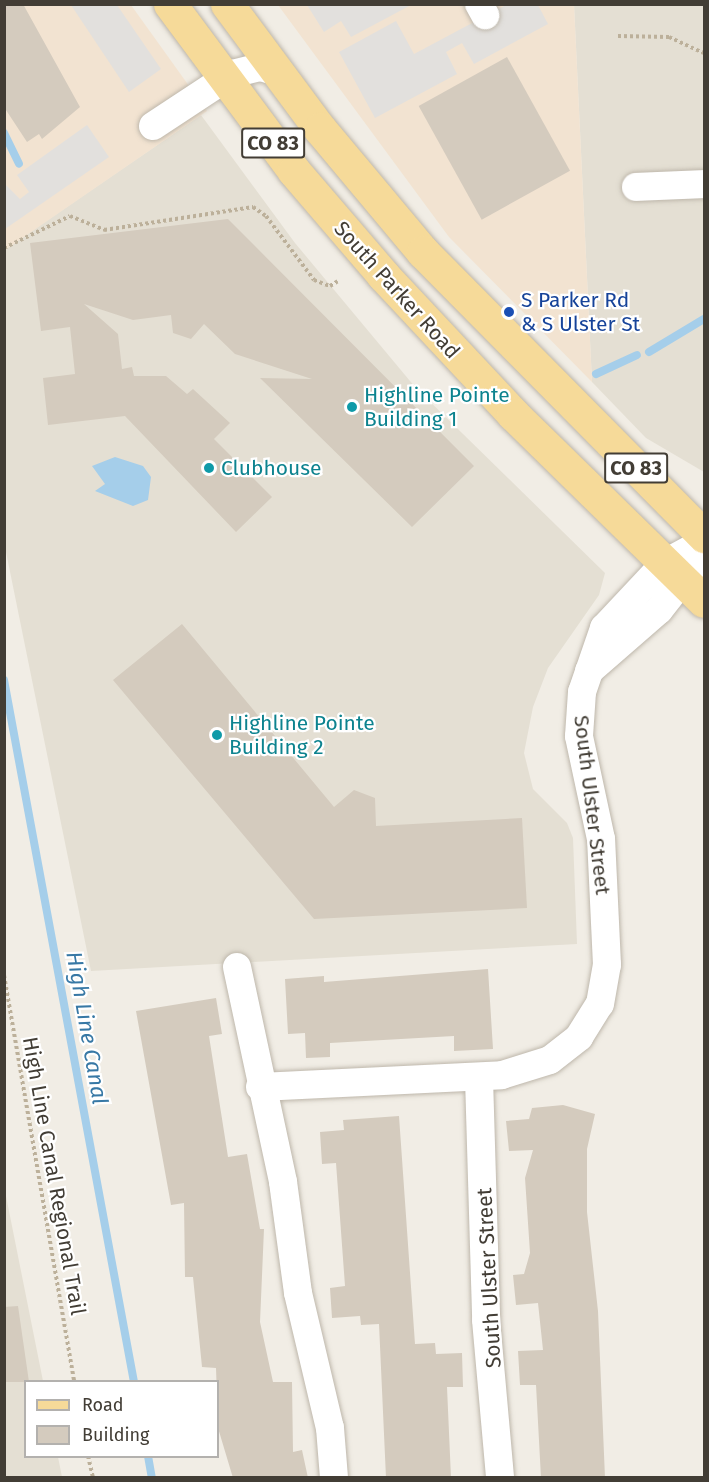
<!DOCTYPE html>
<html>
<head>
<meta charset="utf-8">
<style>
  body { margin:0 }
  #map { position:relative; width:709px; height:1482px; overflow:hidden; background:#f1ede5; font-family:"Fira Sans",sans-serif }
  div>[style] { position:absolute }
  .residential>* { inset:0; background:#e4dfd3 }
  .commercial>* { inset:0; background:#f2e3d1 }
  .parking>* { inset:0; background:#e2e0dd }
  .water>* { inset:0; background:#a5ceea }
  .stream>* { height:8px; margin:-4px; padding:0 4px; transform-origin:4px; border-radius:4px; background:#a5ceea }
  .building>* { inset:0; background:#d4cbbe; transform-origin:0 0 }
  .path>* { height:4px; margin-top:-2px; transform-origin:0; background:repeating-linear-gradient(90deg,#bcb09a 0 3px,transparent 0 6px) }
  .roads { filter:drop-shadow(0 0 2px #beb7ab) drop-shadow(0 0 2px #beb7ab) }
  .minor>* { height:28px; margin:-14px; padding:0 14px; transform-origin:14px; border-radius:14px; background:#fff }
  .major>* { height:33px; margin:-16.5px; padding:0 16.5px; transform-origin:16.5px; border-radius:16.5px; background:#f6da99 }
  .dots>* { width:16px; height:16px; translate:-50% -50%; box-sizing:border-box; border:3px solid #fff; border-radius:50% }
  span { translate:-50% -50%; white-space:nowrap; text-align:center; line-height:1.15; -webkit-text-stroke:4.5px #fff; paint-order:stroke }
  .shield-label span { padding:2px 4px; background:#fff; border:2px solid; border-radius:4px; -webkit-text-stroke-width:0 }
  .shield-label { font-size:20px; color:#423d35; font-weight:700 }
  .street-label { font-size:21px; color:#423d35 }
  .transit-label { font-size:21px; color:#164399 }
  .left { translate:0 -50%; text-align:left }
  .culture-label { font-size:21px; color:#0d838f }
  .water-label { font-size:22px; color:#3778a5; font-style:italic }
  .frame { position:absolute; inset:0; border:6px solid #423d35; pointer-events:none }
  .legend { position:absolute; left:24px; top:1380px; width:195px; height:78px; box-sizing:border-box; background:#fff; border:2px solid #b3b1ae; margin:0; padding:8px 10px; list-style:none; font-size:18px; color:#423d35 }
  .legend li { display:flex; align-items:center; gap:12px; height:30px }
  .legend b { width:30px; border:2px solid #b3b1ae }
</style>
</head>
<body>
<div id="map">
  <div class="residential">
    <i style="clip-path:polygon(574px 5px,704px 5px,704px 472px,646px 438px,592px 382px)"></i>
    <i style="clip-path:polygon(201px 115px,295px 243px,415px 387px,605px 573px,599px 595px,548px 668px,533px 707px,524px 753px,533px 789px,567px 823px,573px 838px,577px 944px,91px 971px,5px 547px,4px 250px)"></i>
    <i style="clip-path:polygon(4px 1186px,43px 1381px,26px 1382px,26px 1456px,58px 1457px,62px 1477px,5px 1477px)"></i>
  </div>
  <div class="commercial">
    <i style="clip-path:polygon(5px 5px,131px 5px,207px 111px,5px 250px)"></i>
    <i style="clip-path:polygon(278px 5px,574px 5px,592px 382px,449px 237px)"></i>
  </div>
  <div class="parking">
    <i style="clip-path:polygon(71px 5px,117px 5px,161px 69px,129px 92px)"></i>
    <i style="clip-path:polygon(307px 5px,411px 5px,351px 37px,341px 21px,324px 32px)"></i>
    <i style="clip-path:polygon(506px 5px,538px 5px,548px 24px,474px 64px,462px 43px,446px 52px,457px 74px,375px 118px,339px 52px,396px 21px,414px 54px)"></i>
    <i style="clip-path:polygon(87px 125px,109px 157px,5px 229px,5px 184px,20px 199px,29px 192px,17px 175px)"></i>
  </div>
  <div class="water">
    <i style="clip-path:polygon(115px 457px,143px 466px,151px 477px,148px 500px,133px 506px,95px 491px,105px 484px,92px 466px)"></i>
  </div>
  <div class="stream">
    <i style="left:4px;top:133px;width:34px;rotate:64deg"></i>
    <i style="left:649px;top:352px;width:64px;rotate:-31deg"></i>
    <i style="left:596px;top:374px;width:45px;rotate:-24.9deg"></i>
    <i style="left:4px;top:680px;width:714px;rotate:79.51deg"></i>
    <i style="left:148px;top:1456px;width:22px;rotate:80deg"></i>
  </div>
  <div class="building">
    <i style="clip-path:polygon(4px 4px,23px 4px,80px 107px,42px 139px,39px 134px,27px 142px,4px 107px)"></i>
    <i style="left:507px;top:57px;width:130px;height:101px;rotate:61deg"></i>
    <i style="clip-path:polygon(228px 219px,474px 466px,412px 527px,260px 378px,312px 379px,235px 354px,204px 324px,191px 339px,173px 333px,171px 315px,133px 320px,84px 304px,118px 334px,122px 369px,132px 367px,134px 376px,166px 376px,187px 394px,193px 389px,230px 423px,214px 439px,272px 497px,236px 532px,125px 416px,48px 425px,43px 378px,75px 374px,70px 327px,41px 331px,30px 243px)"></i>
    <i style="clip-path:polygon(182px 624px,334px 807px,354px 790px,375px 798px,376px 826px,522px 818px,527px 908px,314px 919px,113px 680px)"></i>
    <i style="clip-path:polygon(488px 969px,493px 1049px,454px 1051px,454px 1036px,330px 1043px,330px 1057px,306px 1058px,305px 1033px,288px 1034px,285px 979px,324px 976px,324px 982px)"></i>
    <i style="clip-path:polygon(216px 998px,222px 1034px,209px 1036px,228px 1157px,247px 1154px,260px 1229px,264px 1229px,260px 1322px,273px 1382px,292px 1382px,293px 1452px,302px 1450px,308px 1478px,233px 1478px,218px 1428px,216px 1368px,202px 1367px,193px 1277px,185px 1277px,184px 1203px,171px 1205px,136px 1011px)"></i>
    <i style="clip-path:polygon(563px 1105px,595px 1114px,587px 1149px,587px 1212px,598px 1311px,605px 1478px,541px 1478px,536px 1385px,520px 1385px,518px 1351px,543px 1350px,538px 1303px,516px 1305px,513px 1275px,524px 1274px,530px 1253px,525px 1178px,533px 1150px,509px 1151px,506px 1121px,529px 1119px,532px 1108px)"></i>
    <i style="clip-path:polygon(399px 1116px,415px 1344px,435px 1343px,436px 1354px,462px 1353px,463px 1387px,447px 1387px,451px 1478px,386px 1478px,379px 1324px,361px 1325px,360px 1316px,332px 1318px,330px 1288px,345px 1286px,336px 1163px,322px 1164px,320px 1132px,344px 1130px,343px 1120px)"></i>
    <i style="clip-path:polygon(18px 1306px,29px 1382px,4px 1382px,4px 1307px)"></i>
  </div>
  <div class="path">
    <i style="left:618px;top:36px;width:51px;rotate:1.1deg"></i>
    <i style="left:669px;top:37px;width:38px;rotate:25deg"></i>
    <i style="left:4px;top:248px;width:73px;rotate:-25.9deg"></i>
    <i style="left:70px;top:216px;width:37px;rotate:22deg"></i>
    <i style="left:104px;top:230px;width:151px;rotate:-8.8deg"></i>
    <i style="left:253px;top:207px;width:16px;rotate:35deg"></i>
    <i style="left:266px;top:216px;width:80px;rotate:53.1deg"></i>
    <i style="left:314px;top:280px;width:17px;rotate:21deg"></i>
    <i style="left:330px;top:286px;width:9px;rotate:-32deg"></i>
    <i style="left:4px;top:975px;width:413px;rotate:80.2deg"></i>
    <i style="left:88px;top:1456px;width:23px;rotate:77deg"></i>
  </div>
  <div class="roads">
    <div class="minor">
      <i style="left:479px;top:4px;width:13px;rotate:61deg"></i>
      <i style="left:153px;top:126px;width:95px;rotate:-33.4deg"></i>
      <i style="left:232px;top:74px;width:30px;rotate:-14deg"></i>
      <i style="left:261px;top:67px;width:17px;rotate:17deg"></i>
      <i style="left:636px;top:187px;width:68px;rotate:-2.5deg"></i>
      <i style="left:589px;top:671px;width:93px;rotate:-41.1deg"></i>
      <i style="left:659px;top:610px;width:60px;rotate:-51.8deg"></i>
      <i style="left:237px;top:967px;width:220px;rotate:77.9deg"></i>
      <i style="left:283px;top:1182px;width:112px;rotate:82.3deg"></i>
      <i style="left:298px;top:1293px;width:139px;rotate:76.7deg"></i>
      <i style="left:330px;top:1428px;width:50px;rotate:85.4deg"></i>
      <i style="left:479px;top:1078px;width:242px;rotate:88.3deg"></i>
      <i style="left:486px;top:1320px;width:159px;rotate:84.9deg"></i>
      <i style="left:260px;top:1087px;width:242px;rotate:-2.8deg"></i>
      <i style="left:502px;top:1075px;width:50px;rotate:-17.4deg"></i>
      <i style="left:550px;top:1060px;width:37px;rotate:-38deg"></i>
      <i style="left:579px;top:1037px;width:39px;rotate:-58deg"></i>
      <i style="left:600px;top:1004px;width:40px;rotate:-80deg"></i>
      <i style="left:607px;top:965px;width:126px;rotate:-92.7deg"></i>
      <i style="left:601px;top:839px;width:105px;rotate:-102.1deg"></i>
      <i style="left:579px;top:736px;width:44px;rotate:-86.1deg"></i>
      <i style="left:582px;top:692px;width:68px;rotate:-71deg"></i>
      <i style="left:604px;top:628px;width:89px;rotate:-46.8deg"></i>
      <i style="left:665px;top:563px;width:44px;rotate:-28.3deg"></i>
    </div>
    <div class="major">
      <i style="left:170px;top:4px;width:208px;rotate:53.4deg"></i>
      <i style="left:294px;top:171px;width:137px;rotate:49.4deg"></i>
      <i style="left:383px;top:275px;width:190px;rotate:46.9deg"></i>
      <i style="left:513px;top:414px;width:267px;rotate:44.4deg"></i>
      <i style="left:227px;top:4px;width:156px;rotate:53.4deg"></i>
      <i style="left:320px;top:129px;width:160px;rotate:50.1deg"></i>
      <i style="left:423px;top:252px;width:400px;rotate:45.3deg"></i>
    </div>
  </div>
  <div class="dots">
    <i style="left:509px;top:312px;background:#1a4fb4"></i>
    <i style="left:352px;top:407px;background:#0f9aa8"></i>
    <i style="left:209px;top:468px;background:#0f9aa8"></i>
    <i style="left:217px;top:735px;background:#0f9aa8"></i>
  </div>
  <div class="shield-label">
    <span style="left:273px;top:143px">CO 83</span>
    <span style="left:636px;top:468px">CO 83</span>
  </div>
  <div class="street-label">
    <span style="left:397px;top:290px;rotate:48deg">South Parker Road</span>
    <span style="left:592px;top:805px;rotate:83deg">South Ulster Street</span>
    <span style="left:54px;top:1176px;rotate:80deg">High Line Canal Regional Trail</span>
    <span style="left:489px;top:1278px;rotate:-93deg">South Ulster Street</span>
  </div>
  <div class="transit-label">
    <span class="left" style="left:521px;top:312px">S Parker Rd<br>&amp; S Ulster St</span>
  </div>
  <div class="culture-label">
    <span class="left" style="left:364px;top:407px">Highline Pointe<br>Building 1</span>
    <span class="left" style="left:221px;top:468px">Clubhouse</span>
    <span class="left" style="left:229px;top:735px">Highline Pointe<br>Building 2</span>
  </div>
  <div class="water-label">
    <span style="left:87px;top:1028px;rotate:80deg">High Line Canal</span>
  </div>
  <div class="frame"></div>
  <ul class="legend">
  <li><b style="height:8px;background:#f6da99"></b>Road</li>
  <li><b style="height:16px;background:#d4cbbe"></b>Building</li>
  </ul>
</div>
</body>
</html>
